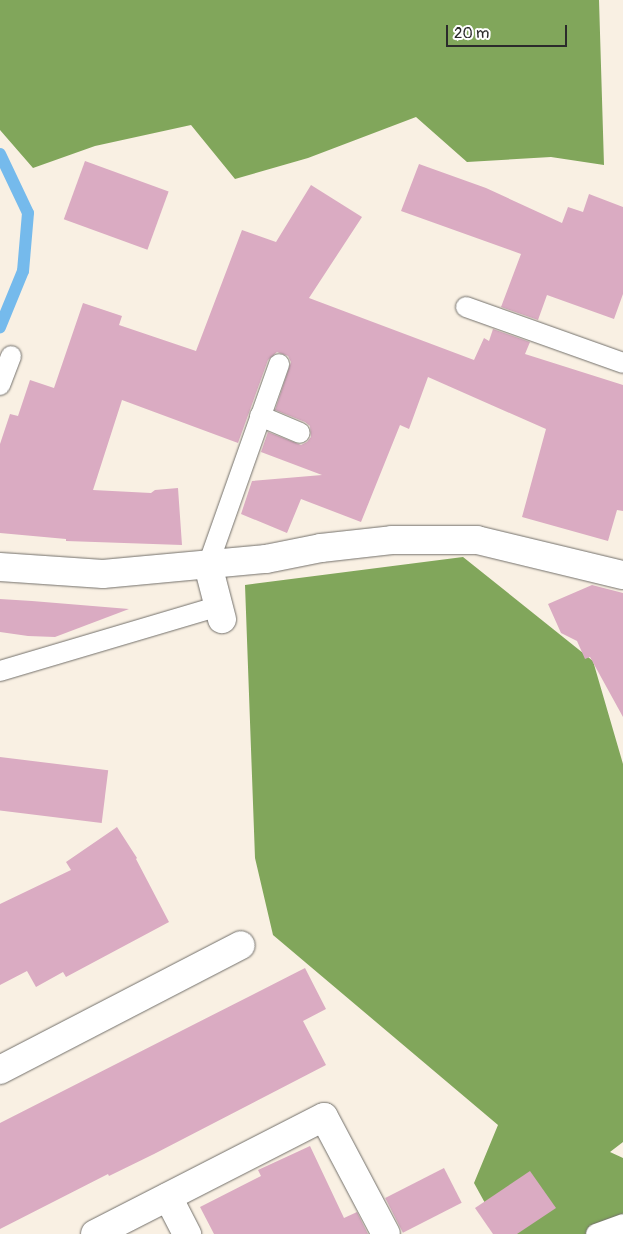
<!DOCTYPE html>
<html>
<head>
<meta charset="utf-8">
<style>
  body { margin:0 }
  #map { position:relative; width:623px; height:1234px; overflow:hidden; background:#f9f0e3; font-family:Pangolin,sans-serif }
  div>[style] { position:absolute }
  .forest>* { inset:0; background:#81a65b }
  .stream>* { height:12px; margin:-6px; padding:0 6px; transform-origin:6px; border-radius:6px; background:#75baec }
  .building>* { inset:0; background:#daabc2; transform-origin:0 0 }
  .roads { filter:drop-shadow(0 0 1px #73706b) drop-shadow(0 0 1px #73706b) }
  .service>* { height:20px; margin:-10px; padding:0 10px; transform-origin:10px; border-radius:10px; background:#fff }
  .minor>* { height:28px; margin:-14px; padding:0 14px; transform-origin:14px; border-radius:14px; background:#fff }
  span { translate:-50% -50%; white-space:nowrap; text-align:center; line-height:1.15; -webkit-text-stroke:4px #fff; paint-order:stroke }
  .scale { position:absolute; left:446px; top:25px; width:121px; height:22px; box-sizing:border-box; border:2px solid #2b2b2b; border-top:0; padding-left:6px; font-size:15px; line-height:18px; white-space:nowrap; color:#2b2b2b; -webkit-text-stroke:4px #fff; paint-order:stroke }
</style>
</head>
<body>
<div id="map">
  <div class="forest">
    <i style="clip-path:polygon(0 0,599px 0,604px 165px,551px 157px,467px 162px,416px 117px,308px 158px,235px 179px,191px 125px,95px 146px,33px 168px,0 130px)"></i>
    <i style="clip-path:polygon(463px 557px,593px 661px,623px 764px,623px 1142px,610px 1152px,623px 1158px,623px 1234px,502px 1234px,474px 1183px,498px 1125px,273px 935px,255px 858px,245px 585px)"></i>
  </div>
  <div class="stream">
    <i style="left:0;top:154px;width:65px;rotate:64.6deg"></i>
    <i style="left:28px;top:213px;width:58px;rotate:94.9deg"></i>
    <i style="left:23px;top:271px;width:61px;rotate:112.3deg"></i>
  </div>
  <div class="building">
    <i style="left:85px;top:161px;width:89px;height:62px;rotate:20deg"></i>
    <i style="clip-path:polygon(419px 164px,486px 188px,562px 223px,568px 207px,583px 212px,589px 194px,623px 207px,623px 294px,614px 319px,547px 295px,538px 320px,501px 307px,521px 254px,401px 211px)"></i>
    <i style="clip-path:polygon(311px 185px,362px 217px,309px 298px,474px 360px,484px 338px,489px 341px,493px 329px,530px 342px,525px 354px,623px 385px,623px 511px,617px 510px,608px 541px,522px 517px,546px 429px,428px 377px,409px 429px,400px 425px,361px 522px,301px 499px,287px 533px,241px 514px,252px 481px,322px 475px,261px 452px,268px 432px,301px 445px,307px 442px,311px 437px,310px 426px,305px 422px,275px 410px,291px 362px,288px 356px,277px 352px,268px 360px,238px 443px,122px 400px,93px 490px,151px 493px,155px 490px,178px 488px,182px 545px,66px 541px,66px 539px,0 533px,0 444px,10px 414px,18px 416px,30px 380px,54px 388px,83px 303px,122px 316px,119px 325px,196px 351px,242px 230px,276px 242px)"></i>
    <i style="clip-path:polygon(592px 585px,623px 593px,623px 717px,590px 657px,585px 659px,577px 641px,561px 633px,548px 604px)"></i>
    <i style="clip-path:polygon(0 599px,32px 601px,129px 609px,55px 637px,28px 636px,0 632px)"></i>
    <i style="left:0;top:757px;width:109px;height:53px;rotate:7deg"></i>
    <i style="clip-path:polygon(117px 827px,137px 858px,136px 859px,169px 922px,66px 977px,63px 972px,36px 987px,27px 971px,0 985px,0 904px,71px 870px,66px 862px)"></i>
    <i style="clip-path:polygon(305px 968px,326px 1009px,303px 1021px,326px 1065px,154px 1154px,109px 1176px,108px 1174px,0 1229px,0 1123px)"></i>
    <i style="clip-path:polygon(310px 1146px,344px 1218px,357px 1212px,368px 1234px,214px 1234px,200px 1207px,261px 1176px,258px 1170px)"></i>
    <i style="left:444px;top:1168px;width:39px;height:66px;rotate:63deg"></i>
    <i style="clip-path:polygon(530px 1171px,556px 1208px,517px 1234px,493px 1234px,475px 1208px)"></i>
  </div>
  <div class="roads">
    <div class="service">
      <i style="left:466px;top:307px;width:167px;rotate:19.6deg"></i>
      <i style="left:0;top:385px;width:31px;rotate:-69deg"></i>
      <i style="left:260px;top:416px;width:43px;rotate:23deg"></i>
      <i style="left:208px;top:565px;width:213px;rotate:-70.5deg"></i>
      <i style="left:0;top:671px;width:228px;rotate:-16.5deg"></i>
      <i style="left:596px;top:1234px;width:29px;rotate:-20deg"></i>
    </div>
    <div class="minor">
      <i style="left:208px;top:565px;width:56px;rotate:75.5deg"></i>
      <i style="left:0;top:567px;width:103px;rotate:3.9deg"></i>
      <i style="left:103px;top:574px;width:164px;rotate:-5.3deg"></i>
      <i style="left:266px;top:559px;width:56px;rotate:-11.3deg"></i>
      <i style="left:321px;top:548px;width:71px;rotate:-6.4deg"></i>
      <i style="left:392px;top:540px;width:85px"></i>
      <i style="left:477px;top:540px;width:150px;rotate:13.5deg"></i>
      <i style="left:0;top:1070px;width:271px;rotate:-27.4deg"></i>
      <i style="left:168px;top:1197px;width:42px;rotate:62.8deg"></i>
      <i style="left:95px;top:1234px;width:257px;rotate:-27.1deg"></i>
      <i style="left:324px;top:1117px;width:132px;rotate:62.1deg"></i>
    </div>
  </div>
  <div class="scale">20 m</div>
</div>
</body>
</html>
